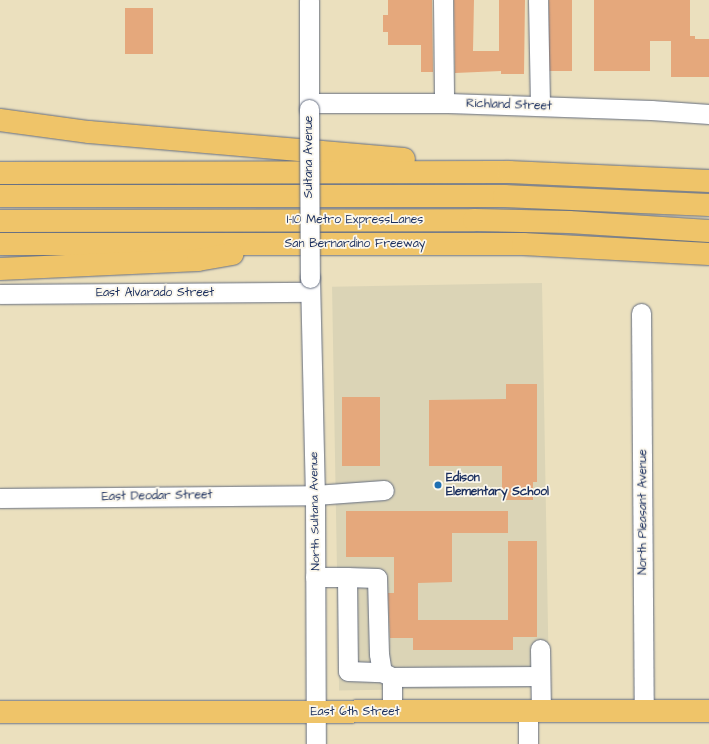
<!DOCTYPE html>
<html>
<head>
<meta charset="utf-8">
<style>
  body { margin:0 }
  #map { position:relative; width:709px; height:744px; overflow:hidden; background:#ebe0be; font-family:"Architects Daughter",sans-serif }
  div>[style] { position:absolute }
  .built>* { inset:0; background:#dbd4b6; transform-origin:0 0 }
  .building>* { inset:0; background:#e5a87c; transform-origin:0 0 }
  .roads { filter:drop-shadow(0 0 1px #646d80) drop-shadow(0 0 1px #646d80) }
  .minor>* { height:19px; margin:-9.5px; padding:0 9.5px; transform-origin:9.5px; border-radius:9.5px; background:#fff }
  .major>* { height:22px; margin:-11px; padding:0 11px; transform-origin:11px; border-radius:11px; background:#efc469 }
  .highway>* { height:22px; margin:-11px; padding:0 11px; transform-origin:11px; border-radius:11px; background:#efc469 }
  .bridges { filter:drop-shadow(0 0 1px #646d80) drop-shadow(0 0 1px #646d80) }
  .minor-bridge>* { height:19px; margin:-9.5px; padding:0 9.5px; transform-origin:9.5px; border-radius:9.5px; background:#fff }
  .dots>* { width:11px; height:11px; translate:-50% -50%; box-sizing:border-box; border:2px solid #fbf7ec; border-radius:50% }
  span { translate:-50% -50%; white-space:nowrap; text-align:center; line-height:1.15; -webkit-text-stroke:3.5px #fbf7ec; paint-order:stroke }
  .street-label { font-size:12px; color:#1b2f5e }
  .poi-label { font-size:12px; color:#1b2f5e; font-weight:700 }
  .left { translate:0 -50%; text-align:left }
</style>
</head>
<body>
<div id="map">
  <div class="built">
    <i style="left:542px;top:283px;width:404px;height:210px;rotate:89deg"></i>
  </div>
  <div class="building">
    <i style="clip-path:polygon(388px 0,432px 0,433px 72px,421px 72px,421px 45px,388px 45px,388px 32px,383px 32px,383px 15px,388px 15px)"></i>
    <i style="clip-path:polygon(454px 0,474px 0,473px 51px,499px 51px,499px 0,525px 0,524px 74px,501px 74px,501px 71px,455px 73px)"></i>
    <i style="left:549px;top:0;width:23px;height:71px"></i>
    <i style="clip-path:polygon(594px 0,690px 0,690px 36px,695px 36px,695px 39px,709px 39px,709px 77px,671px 77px,671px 41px,650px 41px,650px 71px,594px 71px)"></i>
    <i style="left:125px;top:8px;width:28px;height:46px"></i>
    <i style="clip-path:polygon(506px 384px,537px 384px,537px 482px,533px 482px,533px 500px,502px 500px,502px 466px,429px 466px,429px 400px,506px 399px)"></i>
    <i style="left:342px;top:397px;width:38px;height:69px"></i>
    <i style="clip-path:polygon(346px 511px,508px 511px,508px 533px,452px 533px,452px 582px,418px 583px,418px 620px,508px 620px,508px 541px,537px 541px,537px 637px,513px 637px,513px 650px,413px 650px,413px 638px,390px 638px,388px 593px,394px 593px,394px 557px,346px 557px)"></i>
  </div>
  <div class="roads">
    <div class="minor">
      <i style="left:309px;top:0;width:109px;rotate:90deg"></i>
      <i style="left:443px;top:0;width:103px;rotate:89.4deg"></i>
      <i style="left:538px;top:0;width:106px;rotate:88.9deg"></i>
      <i style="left:309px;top:103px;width:139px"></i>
      <i style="left:448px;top:103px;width:203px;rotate:2deg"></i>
      <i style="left:651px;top:110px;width:58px;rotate:3.9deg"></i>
      <i style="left:310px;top:278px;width:217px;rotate:88.7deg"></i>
      <i style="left:315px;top:495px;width:249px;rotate:89.8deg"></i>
      <i style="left:0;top:294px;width:310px;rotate:-0.4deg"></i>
      <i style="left:641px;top:313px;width:398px;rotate:89.6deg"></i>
      <i style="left:0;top:498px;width:315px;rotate:-0.5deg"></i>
      <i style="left:315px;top:495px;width:69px;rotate:-4.1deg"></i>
      <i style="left:315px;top:577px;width:32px"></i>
      <i style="left:347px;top:577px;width:94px;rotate:89.4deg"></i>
      <i style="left:348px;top:671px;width:34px;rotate:2deg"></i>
      <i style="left:382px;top:672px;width:11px;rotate:27deg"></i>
      <i style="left:392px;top:677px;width:35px;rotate:90deg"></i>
      <i style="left:347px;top:577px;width:30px;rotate:2deg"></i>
      <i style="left:377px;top:578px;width:76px;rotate:88.5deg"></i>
      <i style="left:379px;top:654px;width:18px;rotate:81deg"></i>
      <i style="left:540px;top:649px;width:63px;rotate:89.1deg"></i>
      <i style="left:392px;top:677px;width:148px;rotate:-0.4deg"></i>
      <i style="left:528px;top:712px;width:32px;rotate:90deg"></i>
    </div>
    <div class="major">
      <i style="left:0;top:712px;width:709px;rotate:-0.08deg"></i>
    </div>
    <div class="highway">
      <i style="left:0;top:120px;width:90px;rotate:7.7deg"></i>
      <i style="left:89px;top:132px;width:316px;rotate:4.9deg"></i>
      <i style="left:0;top:173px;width:509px;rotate:-0.11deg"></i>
      <i style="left:509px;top:172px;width:200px;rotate:2.6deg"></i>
      <i style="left:0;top:196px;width:504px"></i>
      <i style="left:504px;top:196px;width:205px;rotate:2.5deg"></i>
      <i style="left:0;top:221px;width:474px;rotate:-0.1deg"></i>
      <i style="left:474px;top:220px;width:95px;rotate:1.2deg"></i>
      <i style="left:569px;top:222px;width:140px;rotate:3.7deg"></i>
      <i style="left:0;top:244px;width:523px"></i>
      <i style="left:523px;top:244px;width:186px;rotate:3.1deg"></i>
      <i style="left:0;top:269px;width:198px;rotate:-2.6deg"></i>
      <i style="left:198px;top:260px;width:35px;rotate:-10deg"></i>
    </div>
  </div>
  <div class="bridges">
    <div class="minor-bridge">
      <i style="left:309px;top:109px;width:169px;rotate:89.7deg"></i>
    </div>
  </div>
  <div class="dots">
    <i style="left:438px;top:485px;background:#1f6fb2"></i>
  </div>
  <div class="street-label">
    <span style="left:509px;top:105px;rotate:2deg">Richland Street</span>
    <span style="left:309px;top:157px;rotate:-90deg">Sultana Avenue</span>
    <span style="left:355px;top:220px">I-10 Metro ExpressLanes</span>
    <span style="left:355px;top:244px">San Bernardino Freeway</span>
    <span style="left:155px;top:293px">East Alvarado Street</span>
    <span style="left:157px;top:496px;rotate:-1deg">East Deodar Street</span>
    <span style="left:315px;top:511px;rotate:-91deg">North Sultana Avenue</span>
    <span style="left:643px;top:512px;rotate:-90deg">North Pleasant Avenue</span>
    <span style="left:355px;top:712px">East 6th Street</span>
  </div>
  <div class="poi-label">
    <span class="left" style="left:446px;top:485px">Edison<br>Elementary School</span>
  </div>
</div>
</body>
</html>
